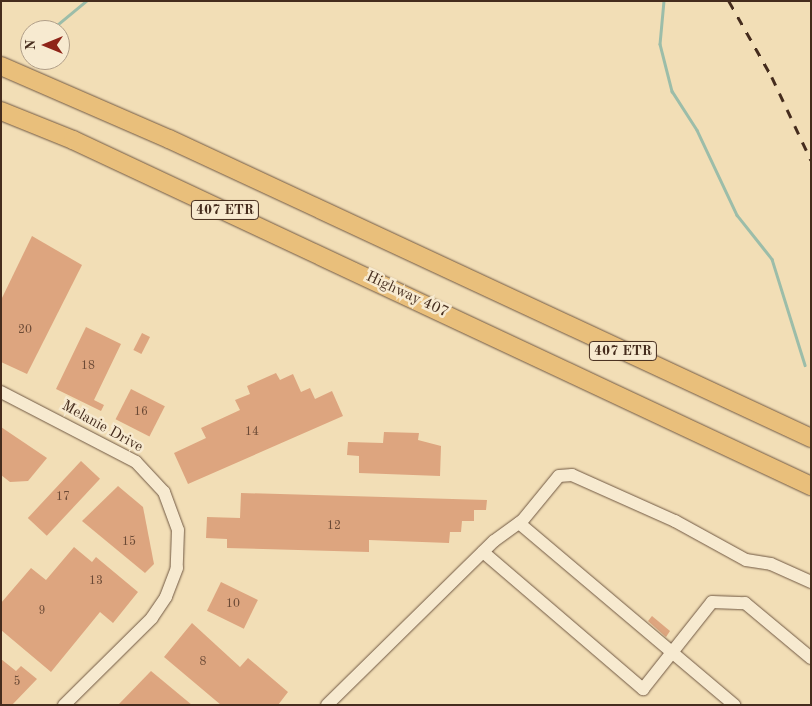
<!DOCTYPE html>
<html>
<head>
<meta charset="utf-8">
<style>
  body { margin:0 }
  #map { position:relative; width:812px; height:706px; overflow:hidden; background:#f2deb6; font-family:"Old Standard TT",serif }
  div>[style] { position:absolute }
  .stream>* { height:2.5px; margin:-1.25px; padding:0 1.25px; transform-origin:1.25px; border-radius:1.25px; background:#9cbda9 }
  .building>* { inset:0; background:#dda57f; transform-origin:0 0 }
  .roads { filter:drop-shadow(0 0 1px #705843) drop-shadow(0 0 1px #705843) }
  .minor>* { height:12px; margin:-6px; padding:0 6px; transform-origin:6px; border-radius:6px; background:#f7ead0 }
  .highway>* { height:18px; margin:-9px; padding:0 9px; transform-origin:9px; border-radius:9px; background:#e9bf7b }
  .rail>* { height:2.5px; margin-top:-1.25px; transform-origin:0; background:repeating-linear-gradient(90deg,#452c1d 0 9px,transparent 0 18px) }
  span { translate:-50% -50%; white-space:nowrap; text-align:center; line-height:1.15; -webkit-text-stroke:5px #f7ead0; paint-order:stroke }
  .number-label { font-size:12px; color:#6b4a36 }
  .number-label span { -webkit-text-stroke-width:0 }
  .shield-label span { padding:1px 4px; background:#f7ead0; border:1px solid; border-radius:4px; -webkit-text-stroke-width:0 }
  .shield-label { font-size:14px; color:#452c1d; font-weight:700 }
  .street-label { font-size:15px; color:#452c1d }
  .frame { position:absolute; inset:0; border:2px solid #452c1d; pointer-events:none }
  .north { position:absolute; left:20px; top:20px; width:50px; height:50px; box-sizing:border-box; background:#f7ead0; border:1px solid #b09e88; border-radius:50%; rotate:270deg; font-size:14px; font-weight:700; line-height:20px; text-align:center; color:#452c1d }
  .north::after { content:''; display:block; margin:auto; width:18px; height:22px; background:#8f2418; clip-path:polygon(50% 0,100% 100%,50% 72%,0 100%) }
</style>
</head>
<body>
<div id="map">
  <div class="stream">
    <i style="left:664px;top:1px;width:43px;rotate:95.3deg"></i>
    <i style="left:660px;top:44px;width:49px;rotate:75.7deg"></i>
    <i style="left:672px;top:91px;width:46px;rotate:57.3deg"></i>
    <i style="left:697px;top:130px;width:94px;rotate:64.8deg"></i>
    <i style="left:737px;top:215px;width:56px;rotate:51.5deg"></i>
    <i style="left:772px;top:259px;width:111px;rotate:72.7deg"></i>
    <i style="left:51px;top:30px;width:45px;rotate:-39.6deg"></i>
  </div>
  <div class="building">
    <i style="clip-path:polygon(32px 236px,82px 265px,27px 374px,1px 362px,1px 300px)"></i>
    <i style="clip-path:polygon(86px 327px,121px 344px,94px 400px,104px 405px,101px 411px,56px 389px)"></i>
    <i style="left:142px;top:333px;width:9px;height:19px;rotate:27deg"></i>
    <i style="clip-path:polygon(276px 373px,280px 380px,293px 374px,301px 392px,310px 388px,315px 399px,332px 391px,343px 416px,188px 484px,174px 453px,206px 438px,201px 428px,240px 410px,235px 400px,250px 394px,247px 386px)"></i>
    <i style="left:131px;top:389px;width:38px;height:34px;rotate:27deg"></i>
    <i style="clip-path:polygon(1px 427px,47px 458px,28px 481px,10px 482px,1px 475px)"></i>
    <i style="clip-path:polygon(384px 432px,419px 433px,418px 440px,441px 446px,440px 476px,359px 473px,359px 456px,347px 455px,348px 442px,383px 443px)"></i>
    <i style="left:81px;top:461px;width:26px;height:78px;rotate:43deg"></i>
    <i style="clip-path:polygon(118px 486px,143px 507px,154px 564px,145px 573px,82px 521px)"></i>
    <i style="clip-path:polygon(241px 493px,487px 500px,486px 510px,474px 510px,474px 521px,462px 521px,461px 532px,450px 532px,449px 543px,369px 540px,369px 552px,227px 548px,227px 539px,206px 538px,207px 517px,240px 518px)"></i>
    <i style="clip-path:polygon(74px 547px,92px 562px,96px 557px,138px 592px,113px 623px,100px 612px,51px 672px,1px 630px,1px 603px,31px 568px,46px 580px)"></i>
    <i style="left:221px;top:582px;width:41px;height:32px;rotate:26deg"></i>
    <i style="clip-path:polygon(652px 616px,670px 631px,666px 637px,648px 621px)"></i>
    <i style="clip-path:polygon(192px 623px,240px 667px,248px 658px,288px 692px,278px 705px,221px 705px,164px 657px)"></i>
    <i style="clip-path:polygon(1px 659px,16px 671px,21px 666px,37px 679px,12px 705px,1px 705px)"></i>
    <i style="clip-path:polygon(151px 671px,192px 705px,118px 705px)"></i>
  </div>
  <div class="roads">
    <div class="minor">
      <i style="left:1px;top:392px;width:152px;rotate:27.4deg"></i>
      <i style="left:136px;top:462px;width:41px;rotate:47deg"></i>
      <i style="left:164px;top:492px;width:40px;rotate:69.8deg"></i>
      <i style="left:178px;top:530px;width:38px;rotate:92deg"></i>
      <i style="left:177px;top:568px;width:31px;rotate:111deg"></i>
      <i style="left:166px;top:597px;width:25px;rotate:124deg"></i>
      <i style="left:152px;top:618px;width:124px;rotate:135.3deg"></i>
      <i style="left:519px;top:523px;width:282px;rotate:40.2deg"></i>
      <i style="left:483px;top:552px;width:211px;rotate:40.6deg"></i>
      <i style="left:643px;top:689px;width:111px;rotate:-51.6deg"></i>
      <i style="left:712px;top:602px;width:33px;rotate:2deg"></i>
      <i style="left:745px;top:603px;width:86px;rotate:39.8deg"></i>
      <i style="left:327px;top:705px;width:234px;rotate:-44.5deg"></i>
      <i style="left:494px;top:541px;width:34px;rotate:-36deg"></i>
      <i style="left:522px;top:521px;width:58px;rotate:-50.6deg"></i>
      <i style="left:559px;top:476px;width:13px;rotate:-4deg"></i>
      <i style="left:572px;top:475px;width:113px;rotate:24.1deg"></i>
      <i style="left:675px;top:521px;width:81px;rotate:28.8deg"></i>
      <i style="left:746px;top:560px;width:25px;rotate:9deg"></i>
      <i style="left:771px;top:564px;width:44px;rotate:24.2deg"></i>
    </div>
    <div class="highway">
      <i style="left:1px;top:66px;width:183px;rotate:23.5deg"></i>
      <i style="left:169px;top:139px;width:708px;rotate:24.97deg"></i>
      <i style="left:1px;top:111px;width:78px;rotate:21.9deg"></i>
      <i style="left:73px;top:140px;width:815px;rotate:25.12deg"></i>
    </div>
  </div>
  <div class="rail">
    <i style="left:729px;top:1px;width:87px;rotate:60.5deg"></i>
    <i style="left:772px;top:77px;width:92px;rotate:64.8deg"></i>
  </div>
  <div class="number-label">
    <span style="left:25px;top:331px">20</span>
    <span style="left:88px;top:367px">18</span>
    <span style="left:141px;top:413px">16</span>
    <span style="left:252px;top:433px">14</span>
    <span style="left:63px;top:498px">17</span>
    <span style="left:334px;top:527px">12</span>
    <span style="left:129px;top:543px">15</span>
    <span style="left:96px;top:582px">13</span>
    <span style="left:233px;top:605px">10</span>
    <span style="left:42px;top:612px">9</span>
    <span style="left:203px;top:663px">8</span>
    <span style="left:17px;top:683px">5</span>
  </div>
  <div class="shield-label">
    <span style="left:225px;top:210px">407 ETR</span>
    <span style="left:623px;top:351px">407 ETR</span>
  </div>
  <div class="street-label">
    <span style="left:407px;top:295px;rotate:25deg">Highway 407</span>
    <span style="left:102px;top:427px;rotate:29deg">Melanie Drive</span>
  </div>
  <div class="frame"></div>
  <div class="north">N</div>
</div>
</body>
</html>
